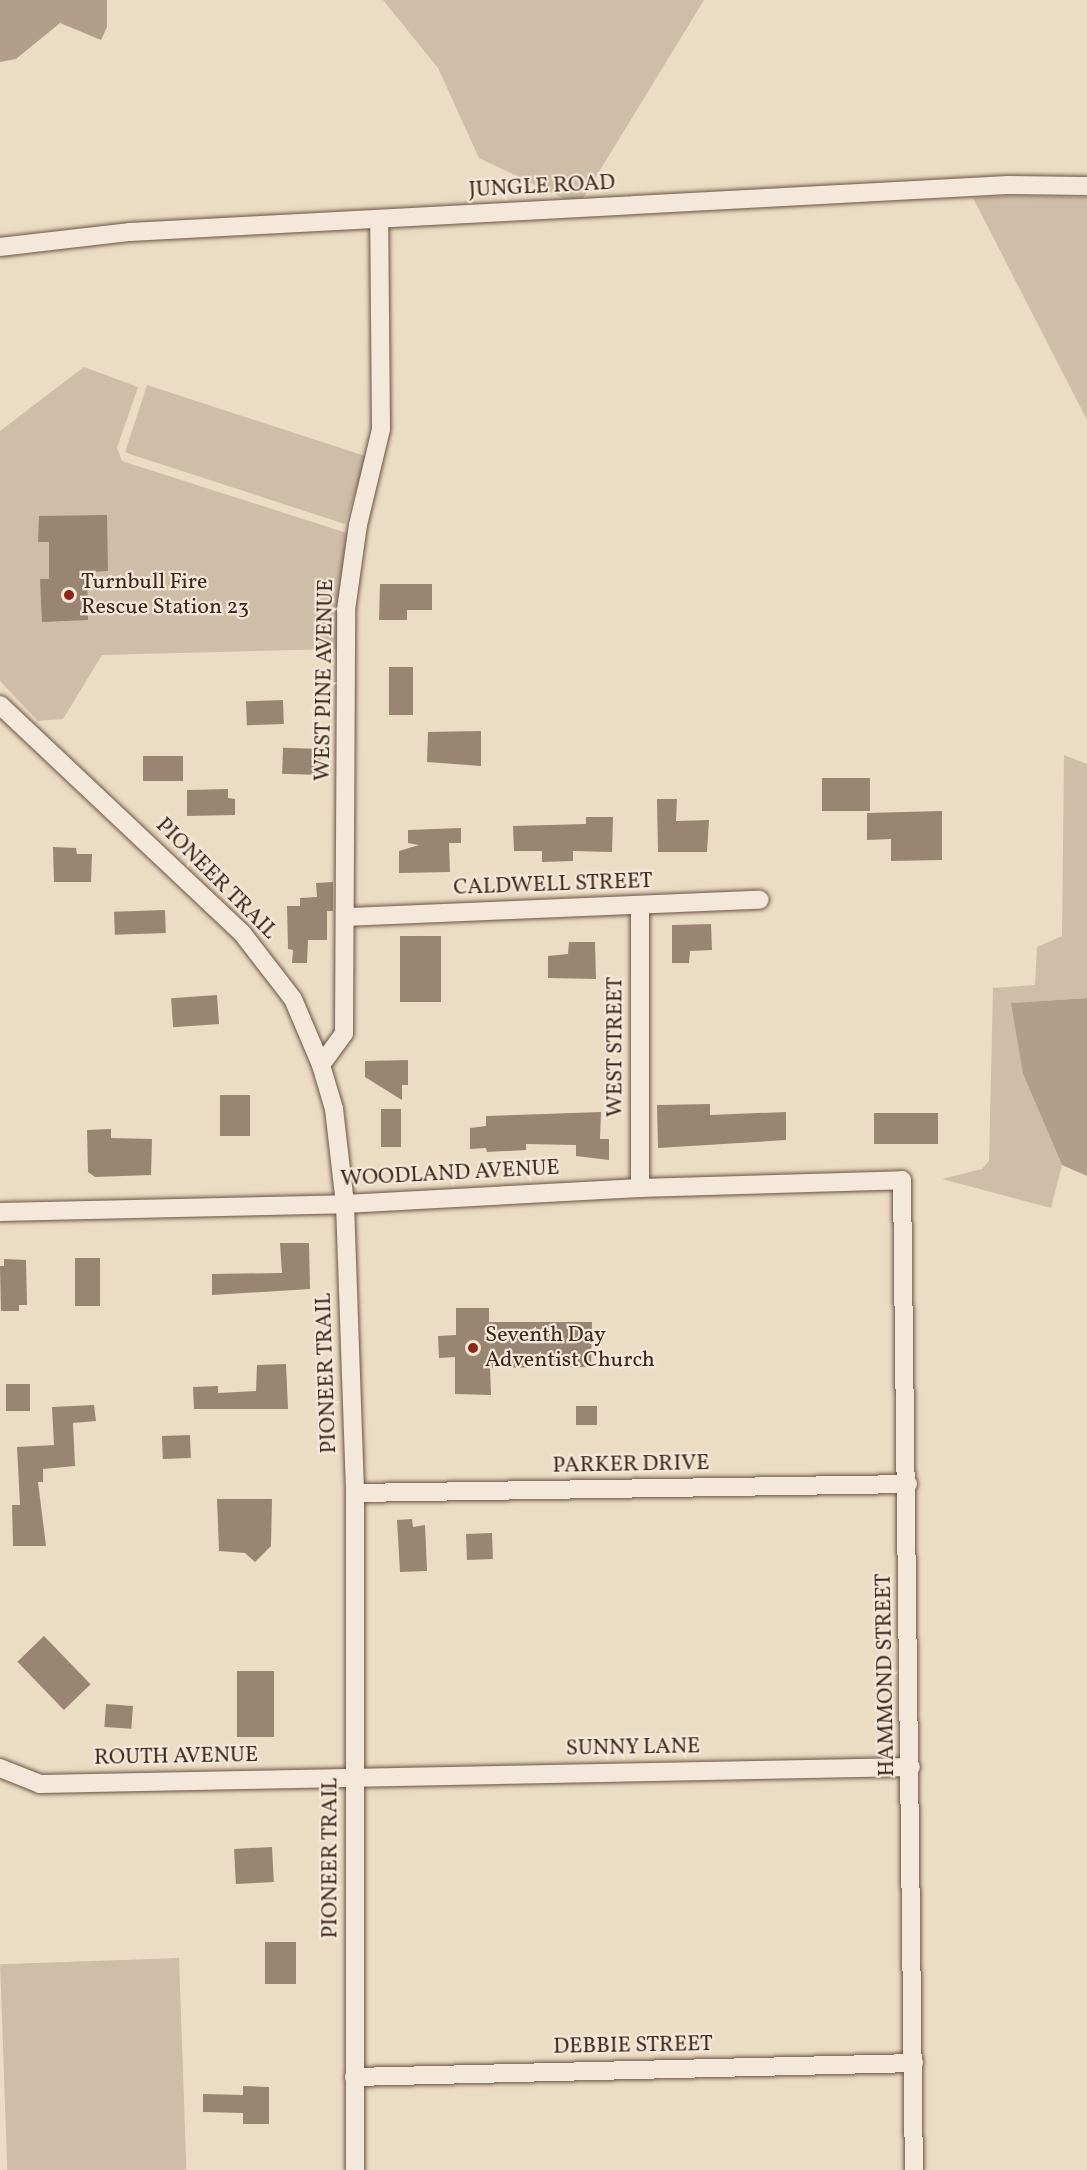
<!DOCTYPE html>
<html>
<head>
<meta charset="utf-8">
<style>
  body { margin:0 }
  #map { position:relative; width:1087px; height:2170px; overflow:hidden; background:#eddcc4; font-family:Vollkorn,serif }
  div>[style] { position:absolute }
  .green>* { inset:0; background:#cfbda7; transform-origin:0 0 }
  .water>* { inset:0; background:#b29e8a }
  .building>* { inset:0; background:#998572; transform-origin:0 0 }
  .roads { filter:drop-shadow(0 0 2px #6a5444) drop-shadow(0 0 2px #6a5444) }
  .minor>* { height:18px; margin:-9px; padding:0 9px; transform-origin:9px; border-radius:9px; background:#f3e8d9 }
  .dots>* { width:16px; height:16px; translate:-50% -50%; box-sizing:border-box; border:3px solid #f3e8d9; border-radius:50% }
  span { translate:-50% -50%; white-space:nowrap; text-align:center; line-height:1.15; -webkit-text-stroke:4.5px #f3e8d9; paint-order:stroke }
  .street-label { font-size:22px; color:#3e2619 }
  .poi-label { font-size:22px; color:#3e2619 }
  .left { translate:0 -50%; text-align:left }
</style>
</head>
<body>
<div id="map">
  <div class="green">
    <i style="clip-path:polygon(383px 0,704px 0,583px 198px,565px 199px,479px 158px,438px 68px)"></i>
    <i style="clip-path:polygon(1008px 196px,1087px 197px,1087px 420px,973px 198px)"></i>
    <i style="clip-path:polygon(84px 367px,138px 387px,117px 448px,122px 461px,347px 533px,337px 608px,337px 649px,102px 655px,63px 719px,38px 721px,0 681px,0 431px)"></i>
    <i style="left:147px;top:385px;width:231px;height:71px;rotate:18deg"></i>
    <i style="clip-path:polygon(1064px 755px,1087px 764px,1087px 998px,1012px 1003px,1023px 1074px,1062px 1165px,1051px 1208px,942px 1179px,982px 1169px,989px 1161px,993px 988px,1035px 985px,1037px 947px,1062px 936px)"></i>
    <i style="left:179px;top:1958px;width:212px;height:179px;rotate:88deg"></i>
  </div>
  <div class="water">
    <i style="clip-path:polygon(0 0,107px 0,107px 27px,101px 40px,60px 23px,16px 59px,0 62px)"></i>
    <i style="clip-path:polygon(1087px 998px,1087px 1176px,1062px 1165px,1023px 1074px,1011px 1003px)"></i>
  </div>
  <div class="building">
    <i style="clip-path:polygon(107px 515px,108px 571px,87px 572px,88px 620px,42px 622px,40px 579px,49px 579px,49px 542px,38px 542px,39px 516px)"></i>
    <i style="clip-path:polygon(380px 584px,432px 584px,432px 610px,407px 610px,407px 620px,379px 620px)"></i>
    <i style="left:389px;top:667px;width:24px;height:48px"></i>
    <i style="left:283px;top:700px;width:24px;height:37px;rotate:88deg"></i>
    <i style="clip-path:polygon(481px 731px,481px 766px,427px 762px,428px 732px)"></i>
    <i style="left:321px;top:749px;width:26px;height:38px;rotate:92deg"></i>
    <i style="left:183px;top:756px;width:25px;height:40px;rotate:90deg"></i>
    <i style="left:870px;top:778px;width:33px;height:48px;rotate:90deg"></i>
    <i style="clip-path:polygon(228px 789px,228px 798px,235px 799px,235px 815px,187px 816px,187px 790px)"></i>
    <i style="clip-path:polygon(657px 799px,677px 799px,676px 821px,709px 820px,707px 852px,658px 852px)"></i>
    <i style="clip-path:polygon(942px 811px,942px 860px,891px 861px,891px 839px,867px 840px,867px 813px)"></i>
    <i style="clip-path:polygon(586px 817px,613px 817px,612px 852px,573px 851px,573px 861px,542px 862px,542px 851px,514px 851px,513px 826px,586px 824px)"></i>
    <i style="clip-path:polygon(461px 828px,461px 843px,449px 843px,450px 872px,399px 873px,399px 851px,419px 845px,408px 843px,408px 830px)"></i>
    <i style="clip-path:polygon(53px 847px,76px 848px,77px 854px,92px 854px,91px 882px,54px 882px)"></i>
    <i style="clip-path:polygon(333px 882px,333px 911px,327px 911px,327px 940px,308px 940px,307px 963px,292px 963px,293px 950px,288px 949px,287px 906px,300px 906px,300px 898px,317px 897px,316px 883px)"></i>
    <i style="left:165px;top:910px;width:23px;height:51px;rotate:88deg"></i>
    <i style="clip-path:polygon(711px 924px,712px 950px,690px 951px,689px 963px,672px 963px,672px 925px)"></i>
    <i style="left:441px;top:936px;width:66px;height:41px;rotate:90deg"></i>
    <i style="clip-path:polygon(569px 942px,595px 942px,596px 979px,548px 978px,548px 956px,568px 954px)"></i>
    <i style="left:217px;top:995px;width:29px;height:46px;rotate:86deg"></i>
    <i style="clip-path:polygon(408px 1060px,408px 1085px,402px 1085px,402px 1100px,365px 1077px,365px 1061px)"></i>
    <i style="left:220px;top:1095px;width:30px;height:41px"></i>
    <i style="clip-path:polygon(710px 1104px,710px 1115px,786px 1112px,786px 1140px,658px 1148px,657px 1105px)"></i>
    <i style="left:401px;top:1109px;width:38px;height:20px;rotate:90deg"></i>
    <i style="clip-path:polygon(601px 1112px,600px 1139px,609px 1139px,609px 1160px,576px 1156px,576px 1145px,526px 1144px,526px 1150px,487px 1152px,486px 1148px,470px 1149px,470px 1128px,486px 1126px,486px 1116px)"></i>
    <i style="left:938px;top:1113px;width:31px;height:64px;rotate:90deg"></i>
    <i style="clip-path:polygon(111px 1129px,111px 1138px,152px 1139px,151px 1175px,95px 1177px,88px 1172px,87px 1130px)"></i>
    <i style="clip-path:polygon(280px 1243px,309px 1243px,310px 1289px,212px 1295px,212px 1274px,282px 1273px)"></i>
    <i style="left:75px;top:1258px;width:25px;height:48px"></i>
    <i style="clip-path:polygon(4px 1259px,26px 1260px,27px 1305px,19px 1305px,19px 1311px,1px 1311px,0 1266px,4px 1266px)"></i>
    <i style="clip-path:polygon(456px 1308px,489px 1308px,489px 1322px,592px 1322px,591px 1367px,490px 1368px,491px 1395px,455px 1394px,455px 1357px,439px 1358px,438px 1336px,456px 1335px)"></i>
    <i style="clip-path:polygon(286px 1364px,288px 1409px,194px 1409px,193px 1387px,218px 1386px,218px 1393px,256px 1391px,257px 1365px)"></i>
    <i style="left:6px;top:1384px;width:24px;height:27px"></i>
    <i style="clip-path:polygon(94px 1405px,96px 1421px,73px 1423px,75px 1466px,43px 1469px,43px 1482px,38px 1482px,46px 1546px,13px 1546px,12px 1505px,20px 1505px,17px 1447px,54px 1445px,52px 1407px)"></i>
    <i style="left:576px;top:1406px;width:21px;height:19px"></i>
    <i style="left:190px;top:1435px;width:23px;height:28px;rotate:88deg"></i>
    <i style="clip-path:polygon(217px 1499px,272px 1499px,271px 1546px,255px 1562px,245px 1553px,219px 1551px)"></i>
    <i style="clip-path:polygon(412px 1519px,413px 1527px,425px 1525px,427px 1571px,400px 1572px,397px 1520px)"></i>
    <i style="left:492px;top:1533px;width:26px;height:26px;rotate:88deg"></i>
    <i style="left:44px;top:1636px;width:67px;height:37px;rotate:46deg"></i>
    <i style="left:237px;top:1671px;width:37px;height:66px"></i>
    <i style="left:106px;top:1704px;width:27px;height:23px;rotate:4deg"></i>
    <i style="left:272px;top:1847px;width:35px;height:38px;rotate:87deg"></i>
    <i style="left:265px;top:1942px;width:31px;height:42px"></i>
    <i style="clip-path:polygon(243px 2086px,269px 2087px,269px 2124px,243px 2124px,243px 2113px,203px 2112px,203px 2094px,243px 2095px)"></i>
  </div>
  <div class="roads">
    <div class="minor">
      <i style="left:0;top:247px;width:131px;rotate:-6.6deg"></i>
      <i style="left:130px;top:232px;width:879px;rotate:-3.06deg"></i>
      <i style="left:1008px;top:185px;width:79px;rotate:0.7deg"></i>
      <i style="left:0;top:705px;width:332px;rotate:43.3deg"></i>
      <i style="left:242px;top:933px;width:83px;rotate:52.3deg"></i>
      <i style="left:293px;top:999px;width:72px;rotate:67deg"></i>
      <i style="left:321px;top:1065px;width:46px;rotate:73.5deg"></i>
      <i style="left:334px;top:1109px;width:96px;rotate:83.4deg"></i>
      <i style="left:345px;top:1204px;width:289px;rotate:88deg"></i>
      <i style="left:355px;top:1493px;width:677px;rotate:90deg"></i>
      <i style="left:347px;top:917px;width:413px;rotate:-2.4deg"></i>
      <i style="left:321px;top:1065px;width:39px;rotate:-54deg"></i>
      <i style="left:344px;top:1033px;width:423px;rotate:-89.7deg"></i>
      <i style="left:346px;top:610px;width:86px;rotate:-82deg"></i>
      <i style="left:358px;top:525px;width:99px;rotate:-76.5deg"></i>
      <i style="left:381px;top:429px;width:209px;rotate:-90.5deg"></i>
      <i style="left:640px;top:1188px;width:281px;rotate:-90deg"></i>
      <i style="left:0;top:1212px;width:345px;rotate:-1.3deg"></i>
      <i style="left:345px;top:1204px;width:295px;rotate:-3.1deg"></i>
      <i style="left:640px;top:1188px;width:262px;rotate:-1.7deg"></i>
      <i style="left:902px;top:1180px;width:990px;rotate:89.31deg"></i>
      <i style="left:355px;top:1493px;width:553px;rotate:-0.93deg"></i>
      <i style="left:0;top:1768px;width:43px;rotate:21.8deg"></i>
      <i style="left:40px;top:1784px;width:871px;rotate:-1.12deg"></i>
      <i style="left:354px;top:2077px;width:560px;rotate:-1.43deg"></i>
    </div>
  </div>
  <div class="dots">
    <i style="left:69px;top:595px;background:#8f2418"></i>
    <i style="left:473px;top:1348px;background:#8f2418"></i>
  </div>
  <div class="street-label">
    <span style="left:542px;top:187px;rotate:-3deg">JUNGLE ROAD</span>
    <span style="left:325px;top:680px;rotate:-89deg">WEST PINE AVENUE</span>
    <span style="left:216px;top:879px;rotate:45deg">PIONEER TRAIL</span>
    <span style="left:553px;top:885px;rotate:-2deg">CALDWELL STREET</span>
    <span style="left:616px;top:1047px;rotate:-90deg">WEST STREET</span>
    <span style="left:450px;top:1174px;rotate:-3deg">WOODLAND AVENUE</span>
    <span style="left:327px;top:1373px;rotate:-92deg">PIONEER TRAIL</span>
    <span style="left:631px;top:1465px;rotate:-1deg">PARKER DRIVE</span>
    <span style="left:886px;top:1675px;rotate:-91deg">HAMMOND STREET</span>
    <span style="left:633px;top:1748px;rotate:-1deg">SUNNY LANE</span>
    <span style="left:176px;top:1757px;rotate:-1deg">ROUTH AVENUE</span>
    <span style="left:331px;top:1858px;rotate:-90deg">PIONEER TRAIL</span>
    <span style="left:633px;top:2046px;rotate:-1deg">DEBBIE STREET</span>
  </div>
  <div class="poi-label">
    <span class="left" style="left:81px;top:595px">Turnbull Fire<br>Rescue Station 23</span>
    <span class="left" style="left:485px;top:1348px">Seventh Day<br>Adventist Church</span>
  </div>
</div>
</body>
</html>
